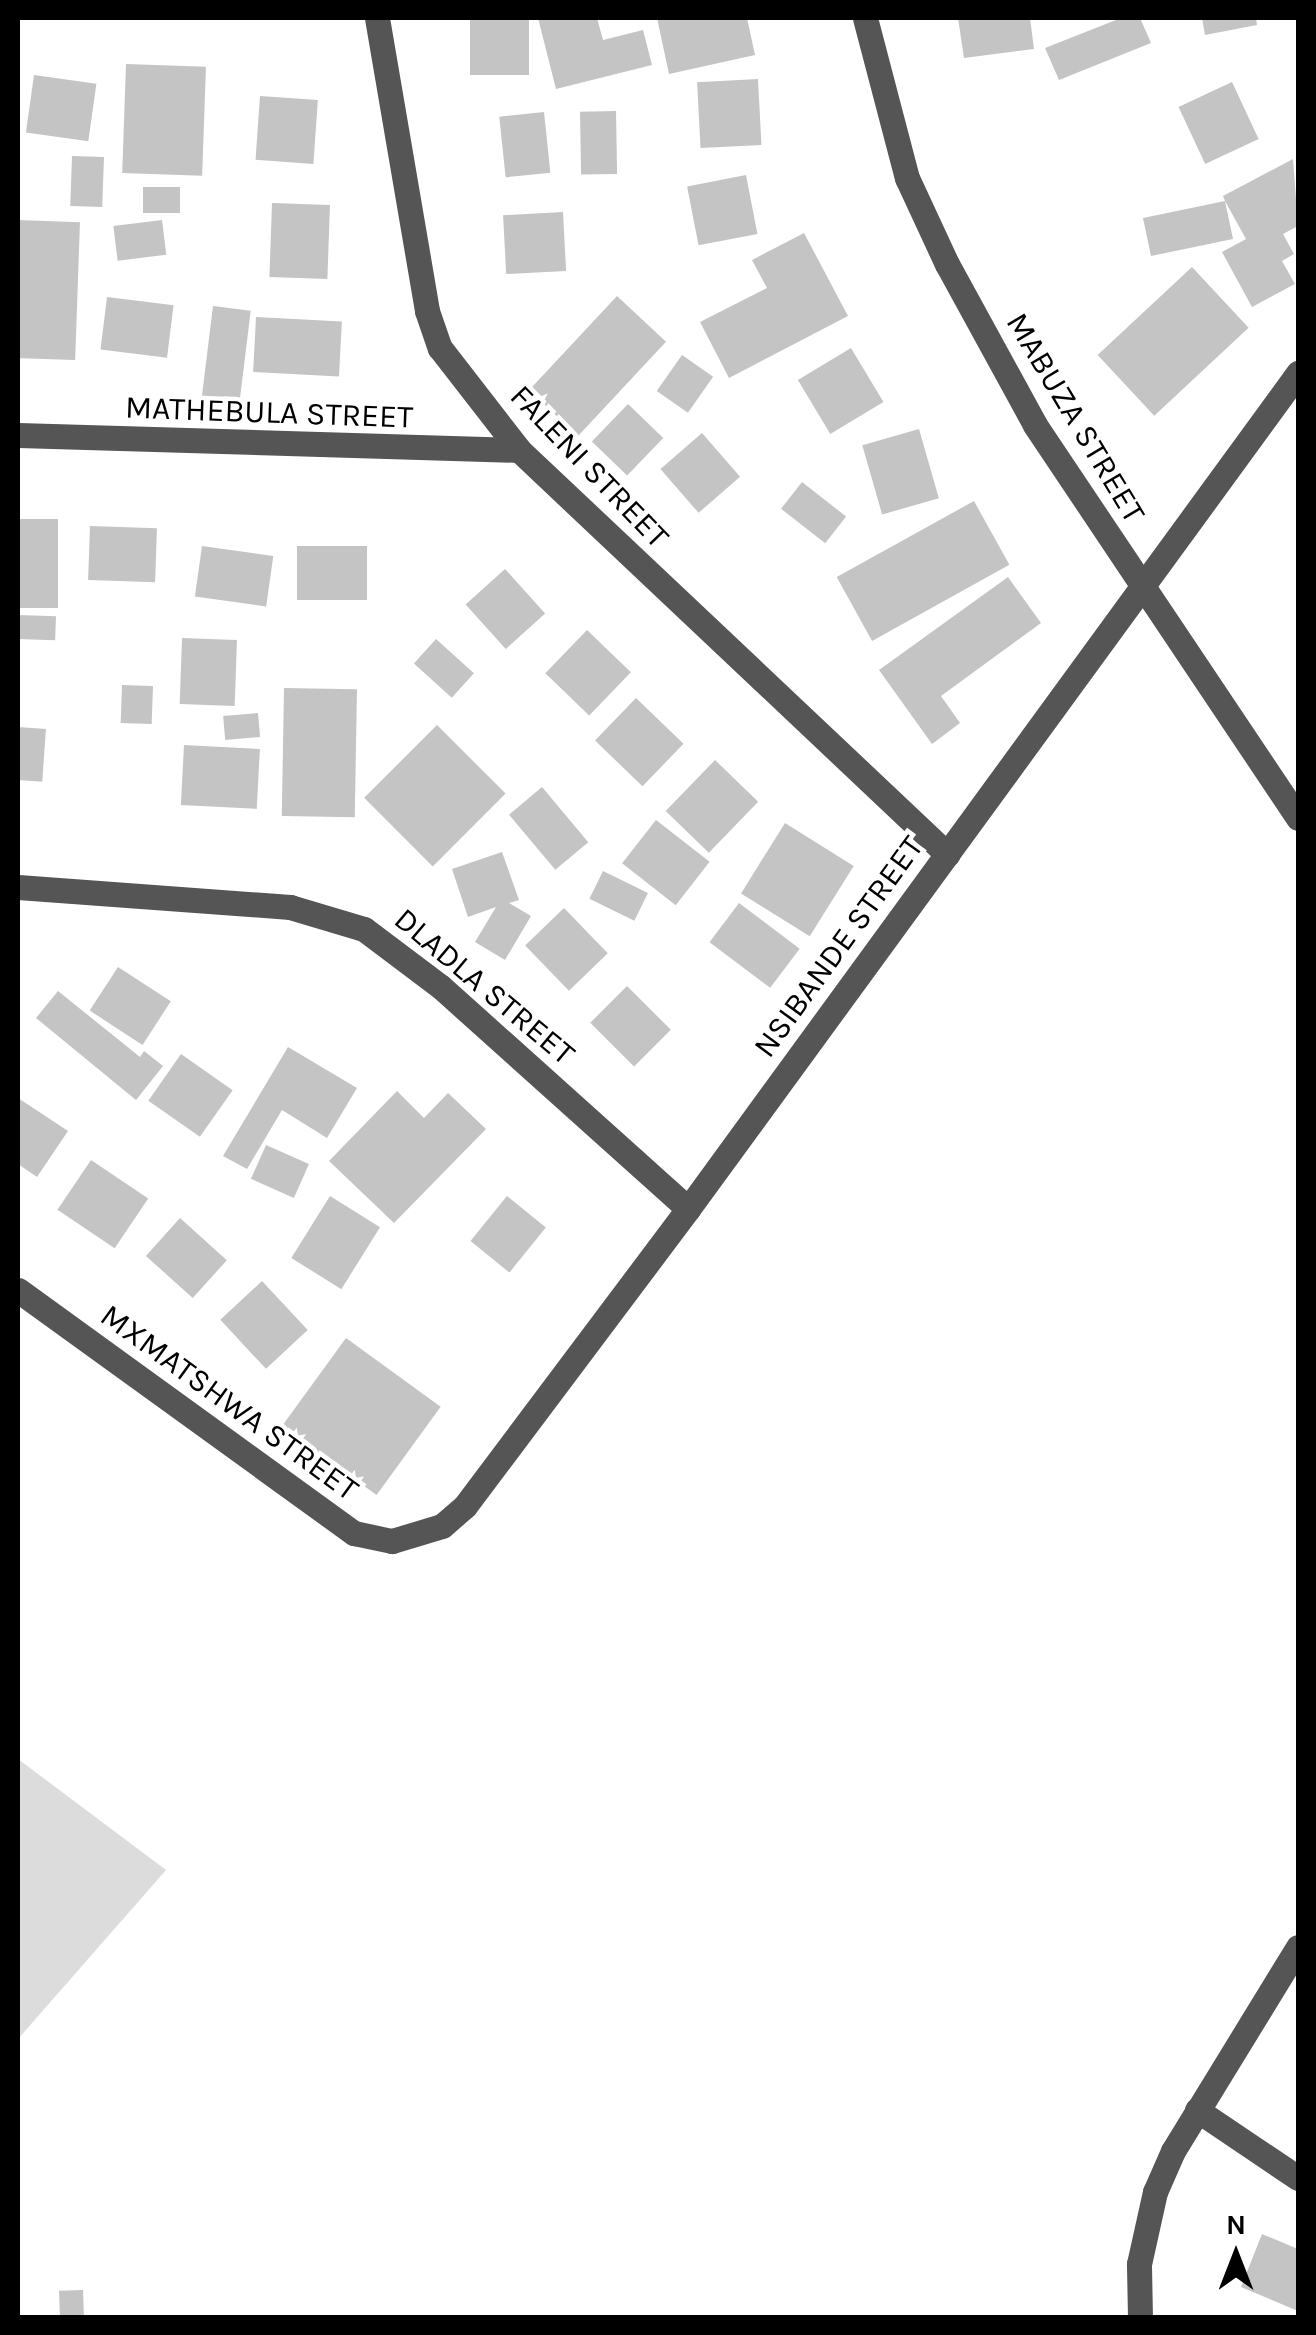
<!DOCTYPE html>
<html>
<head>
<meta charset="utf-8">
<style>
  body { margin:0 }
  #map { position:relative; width:1316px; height:2335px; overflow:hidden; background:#fff; font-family:Karla,sans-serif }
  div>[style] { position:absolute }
  .green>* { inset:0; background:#dcdcdc }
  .building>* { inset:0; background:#c4c4c4; transform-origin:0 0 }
  .minor>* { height:25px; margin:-12.5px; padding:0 12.5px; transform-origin:12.5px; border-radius:12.5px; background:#555 }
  span { translate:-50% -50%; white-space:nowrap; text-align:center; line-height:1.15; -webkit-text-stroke:9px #fff; paint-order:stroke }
  .street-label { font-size:32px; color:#000 }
  .frame { position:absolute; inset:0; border:20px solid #000; pointer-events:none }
  .north { position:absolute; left:1186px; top:2205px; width:100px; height:100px; -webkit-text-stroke:8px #fff; paint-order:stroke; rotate:0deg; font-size:28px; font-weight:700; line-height:40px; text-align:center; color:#000 }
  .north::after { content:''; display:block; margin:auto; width:35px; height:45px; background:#000; clip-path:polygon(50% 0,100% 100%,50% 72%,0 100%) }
</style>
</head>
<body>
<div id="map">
  <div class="green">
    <i style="clip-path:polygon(18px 1759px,166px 1870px,18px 2039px)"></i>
  </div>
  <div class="building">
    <i style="left:470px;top:18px;width:59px;height:57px"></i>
    <i style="clip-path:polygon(538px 18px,597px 18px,603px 40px,643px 30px,652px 65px,556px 89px)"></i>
    <i style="clip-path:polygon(657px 18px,747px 18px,755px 55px,669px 74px)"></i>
    <i style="clip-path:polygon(958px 18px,1030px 18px,1034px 49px,964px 58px)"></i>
    <i style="clip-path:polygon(1121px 18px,1140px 18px,1151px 43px,1059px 80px,1045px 48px)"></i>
    <i style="clip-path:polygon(1202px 18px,1256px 18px,1257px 25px,1205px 35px)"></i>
    <i style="left:126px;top:64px;width:80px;height:109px;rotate:2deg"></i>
    <i style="left:34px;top:75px;width:63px;height:58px;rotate:8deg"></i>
    <i style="left:758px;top:79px;width:66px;height:61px;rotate:87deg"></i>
    <i style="left:1232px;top:82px;width:63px;height:59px;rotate:65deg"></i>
    <i style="left:260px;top:96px;width:58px;height:64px;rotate:4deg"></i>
    <i style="left:616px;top:111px;width:63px;height:36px;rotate:89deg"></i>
    <i style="left:544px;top:112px;width:61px;height:45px;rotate:84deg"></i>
    <i style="left:72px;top:156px;width:32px;height:50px;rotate:2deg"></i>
    <i style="clip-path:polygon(1293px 159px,1298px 226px,1283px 234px,1294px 254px,1282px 261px,1295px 284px,1252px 307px,1222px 252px,1246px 239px,1225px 201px,1233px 239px,1151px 256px,1143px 218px,1225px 201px,1223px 196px)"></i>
    <i style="left:746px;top:175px;width:60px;height:60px;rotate:79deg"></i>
    <i style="left:180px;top:187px;width:26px;height:37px;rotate:90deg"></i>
    <i style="left:272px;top:203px;width:58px;height:74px;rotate:2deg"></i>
    <i style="left:563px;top:212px;width:59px;height:60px;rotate:87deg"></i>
    <i style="left:18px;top:220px;width:62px;height:138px;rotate:2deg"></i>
    <i style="left:162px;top:220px;width:35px;height:49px;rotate:83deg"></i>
    <i style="clip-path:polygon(804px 233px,848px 316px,729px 378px,700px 322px,767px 288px,752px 260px)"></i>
    <i style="left:1192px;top:267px;width:83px;height:129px;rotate:47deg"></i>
    <i style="left:617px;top:296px;width:67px;height:129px;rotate:43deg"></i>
    <i style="left:107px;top:297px;width:67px;height:53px;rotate:7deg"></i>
    <i style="left:213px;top:306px;width:38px;height:91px;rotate:7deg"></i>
    <i style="left:256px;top:317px;width:86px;height:55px;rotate:3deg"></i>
    <i style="left:851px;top:348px;width:63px;height:62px;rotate:59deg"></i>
    <i style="left:682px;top:355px;width:38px;height:44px;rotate:35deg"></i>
    <i style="left:628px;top:404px;width:49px;height:52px;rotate:44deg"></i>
    <i style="left:919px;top:429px;width:72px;height:59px;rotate:74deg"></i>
    <i style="left:702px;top:433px;width:58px;height:55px;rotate:49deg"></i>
    <i style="left:802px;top:482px;width:56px;height:34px;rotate:38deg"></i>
    <i style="left:974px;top:501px;width:73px;height:157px;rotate:61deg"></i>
    <i style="left:18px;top:519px;width:40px;height:89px"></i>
    <i style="left:90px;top:526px;width:67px;height:54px;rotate:2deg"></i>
    <i style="left:202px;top:546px;width:72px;height:51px;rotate:8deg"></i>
    <i style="left:367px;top:546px;width:54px;height:70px;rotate:90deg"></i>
    <i style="left:505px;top:569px;width:60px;height:53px;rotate:48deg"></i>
    <i style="clip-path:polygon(1008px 577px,1041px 623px,941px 696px,960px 723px,932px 744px,879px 670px)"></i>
    <i style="left:18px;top:615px;width:38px;height:24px;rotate:2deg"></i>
    <i style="left:587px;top:630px;width:61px;height:60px;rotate:44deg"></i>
    <i style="left:182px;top:638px;width:55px;height:66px;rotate:2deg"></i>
    <i style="left:436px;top:639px;width:51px;height:33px;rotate:42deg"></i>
    <i style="left:122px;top:685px;width:31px;height:38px;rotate:2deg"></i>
    <i style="left:284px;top:688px;width:73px;height:128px;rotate:1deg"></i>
    <i style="left:636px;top:698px;width:66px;height:59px;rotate:44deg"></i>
    <i style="left:258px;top:713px;width:24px;height:35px;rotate:85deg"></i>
    <i style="left:437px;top:725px;width:97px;height:103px;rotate:45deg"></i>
    <i style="left:18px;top:727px;width:28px;height:53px;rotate:4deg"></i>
    <i style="left:184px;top:745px;width:76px;height:60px;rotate:3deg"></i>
    <i style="left:715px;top:760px;width:60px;height:71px;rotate:44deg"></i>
    <i style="left:542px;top:787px;width:72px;height:43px;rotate:50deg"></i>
    <i style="left:656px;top:820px;width:68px;height:55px;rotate:38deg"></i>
    <i style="left:785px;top:823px;width:81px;height:83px;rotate:32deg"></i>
    <i style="clip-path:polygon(502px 852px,519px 900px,509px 903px,531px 916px,505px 960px,475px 942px,496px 907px,468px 917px,452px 869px)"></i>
    <i style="left:603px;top:871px;width:50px;height:31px;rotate:26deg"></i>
    <i style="left:739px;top:903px;width:76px;height:49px;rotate:37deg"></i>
    <i style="left:564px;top:908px;width:63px;height:54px;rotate:46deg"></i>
    <i style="left:118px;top:967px;width:63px;height:52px;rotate:33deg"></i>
    <i style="left:627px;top:986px;width:62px;height:52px;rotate:45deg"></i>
    <i style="clip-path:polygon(58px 991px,140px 1057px,144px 1051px,163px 1066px,136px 1100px,36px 1018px)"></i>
    <i style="clip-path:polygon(288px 1047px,357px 1088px,327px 1138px,282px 1110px,247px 1169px,223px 1156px)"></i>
    <i style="left:181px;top:1054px;width:63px;height:57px;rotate:35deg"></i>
    <i style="clip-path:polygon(397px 1091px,424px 1118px,448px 1093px,486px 1129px,394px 1223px,329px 1161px)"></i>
    <i style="clip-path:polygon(18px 1098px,68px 1131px,37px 1177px,18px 1164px)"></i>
    <i style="left:266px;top:1145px;width:47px;height:37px;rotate:24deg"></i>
    <i style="left:91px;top:1160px;width:69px;height:60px;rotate:34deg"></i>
    <i style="left:330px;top:1196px;width:59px;height:73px;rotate:32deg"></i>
    <i style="left:507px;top:1196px;width:50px;height:58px;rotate:39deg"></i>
    <i style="left:180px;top:1218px;width:63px;height:51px;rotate:42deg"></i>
    <i style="left:262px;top:1281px;width:67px;height:57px;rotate:47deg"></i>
    <i style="left:346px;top:1338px;width:117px;height:109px;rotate:36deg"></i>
    <i style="clip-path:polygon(1262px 2234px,1298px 2249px,1298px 2311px,1241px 2287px)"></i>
    <i style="left:83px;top:2290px;width:28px;height:24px;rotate:88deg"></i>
  </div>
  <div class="minor">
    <i style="left:377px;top:18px;width:297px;rotate:80.3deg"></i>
    <i style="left:427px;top:311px;width:39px;rotate:71deg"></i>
    <i style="left:440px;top:348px;width:129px;rotate:52.2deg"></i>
    <i style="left:519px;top:450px;width:589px;rotate:43.35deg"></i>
    <i style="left:865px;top:18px;width:165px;rotate:75.3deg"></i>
    <i style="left:907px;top:178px;width:95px;rotate:65.1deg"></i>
    <i style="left:947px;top:264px;width:183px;rotate:61.3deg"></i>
    <i style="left:1035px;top:425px;width:473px;rotate:56.2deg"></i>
    <i style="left:18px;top:435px;width:501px;rotate:1.71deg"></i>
    <i style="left:18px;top:887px;width:273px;rotate:4.2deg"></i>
    <i style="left:290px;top:907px;width:77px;rotate:16.6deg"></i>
    <i style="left:364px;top:929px;width:96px;rotate:37deg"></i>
    <i style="left:441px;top:987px;width:332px;rotate:41.9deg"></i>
    <i style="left:18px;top:1290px;width:415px;rotate:35.9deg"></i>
    <i style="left:354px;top:1533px;width:39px;rotate:12deg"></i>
    <i style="left:392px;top:1541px;width:52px;rotate:-16.7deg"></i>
    <i style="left:442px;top:1526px;width:30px;rotate:-41deg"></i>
    <i style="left:465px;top:1506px;width:371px;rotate:-53.1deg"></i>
    <i style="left:688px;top:1209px;width:1035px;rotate:-53.88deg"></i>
    <i style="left:1197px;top:2110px;width:122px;rotate:34deg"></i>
    <i style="left:1140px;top:2318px;width:54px;rotate:-91.1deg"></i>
    <i style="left:1139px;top:2264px;width:74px;rotate:-77.5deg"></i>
    <i style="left:1155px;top:2192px;width:45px;rotate:-66.3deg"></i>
    <i style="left:1173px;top:2151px;width:239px;rotate:-58.5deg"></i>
  </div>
  <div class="street-label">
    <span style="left:269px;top:413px;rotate:2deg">MATHEBULA STREET</span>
    <span style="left:1075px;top:418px;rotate:59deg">MABUZA STREET</span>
    <span style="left:589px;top:467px;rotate:46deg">FALENI STREET</span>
    <span style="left:839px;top:947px;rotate:-54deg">NSIBANDE STREET</span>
    <span style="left:484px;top:987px;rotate:40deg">DLADLA STREET</span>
    <span style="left:229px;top:1403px;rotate:36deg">MXMATSHWA STREET</span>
  </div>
  <div class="frame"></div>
  <div class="north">N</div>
</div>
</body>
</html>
